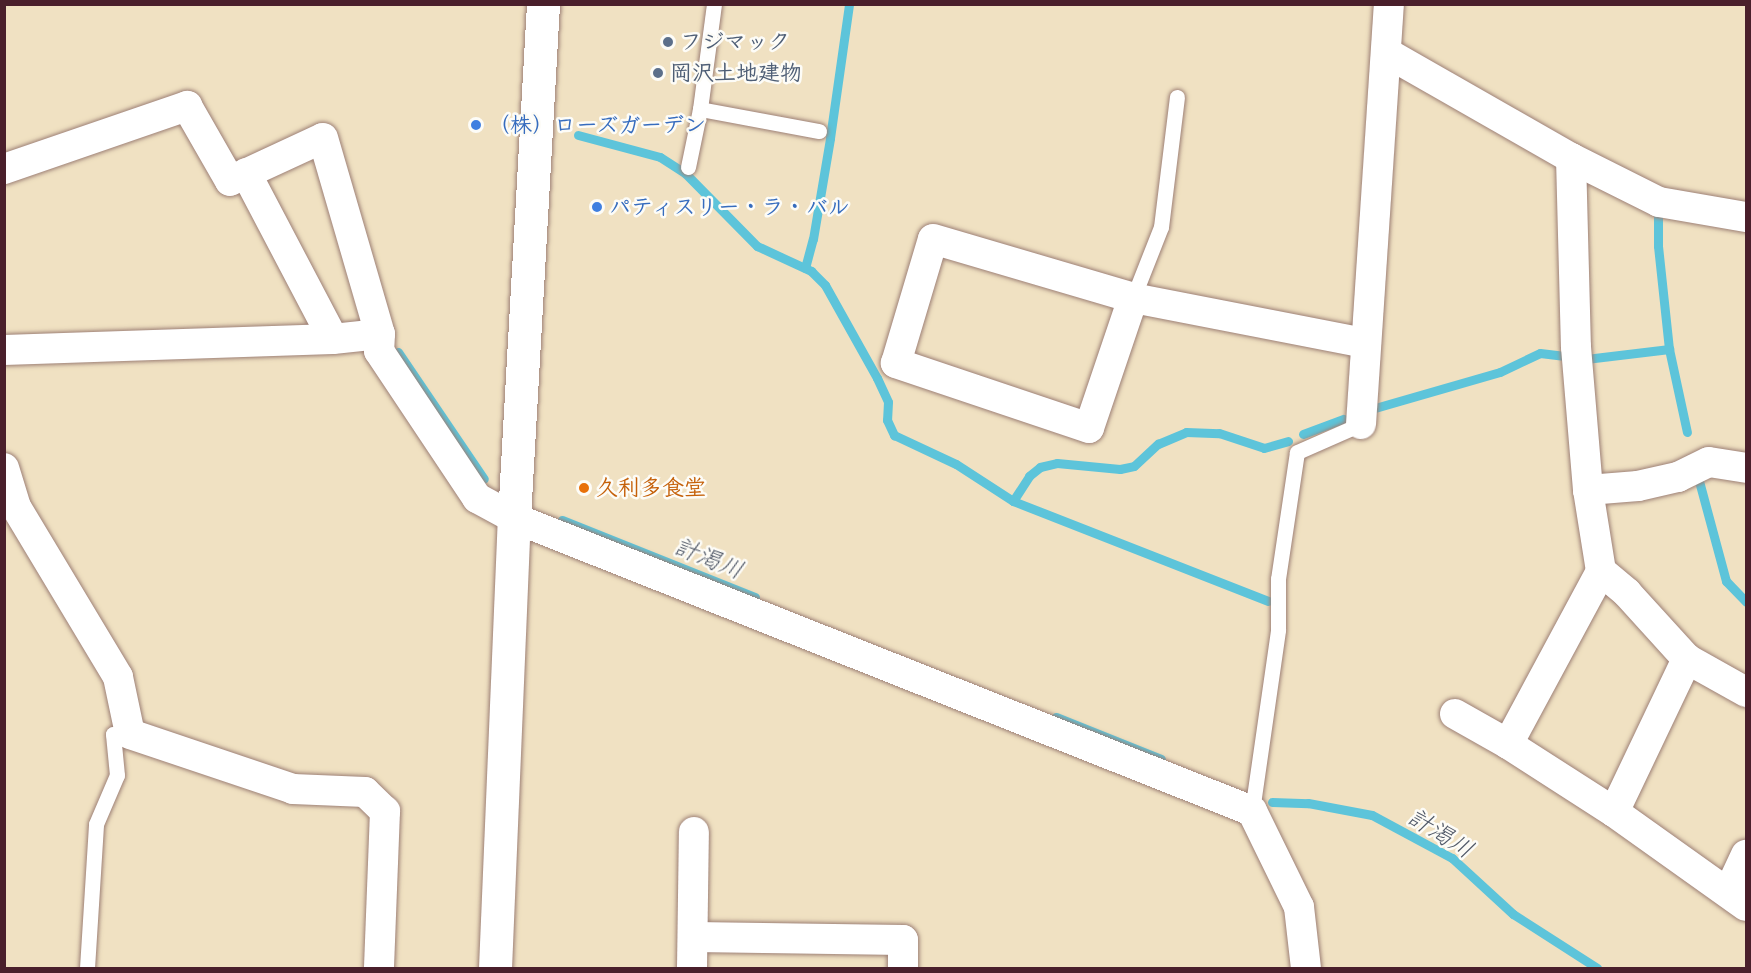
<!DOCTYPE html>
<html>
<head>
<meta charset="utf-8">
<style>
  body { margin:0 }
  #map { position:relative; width:1751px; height:973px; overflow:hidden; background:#f0e1c2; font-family:"Patrick Hand","Klee One",sans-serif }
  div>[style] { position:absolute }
  .stream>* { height:9px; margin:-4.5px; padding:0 4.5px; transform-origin:4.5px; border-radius:4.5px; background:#5dc4da }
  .roads { filter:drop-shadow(0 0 2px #9d8076) drop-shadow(0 0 2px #9d8076) }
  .lane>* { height:15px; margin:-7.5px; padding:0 7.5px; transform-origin:7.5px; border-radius:7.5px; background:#fff }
  .street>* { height:30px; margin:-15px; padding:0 15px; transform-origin:15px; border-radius:15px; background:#fff }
  .secondary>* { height:33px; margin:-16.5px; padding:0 16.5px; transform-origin:16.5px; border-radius:16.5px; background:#fff }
  .dots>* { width:16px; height:16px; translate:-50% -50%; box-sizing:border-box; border:3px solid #fdfcf7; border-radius:50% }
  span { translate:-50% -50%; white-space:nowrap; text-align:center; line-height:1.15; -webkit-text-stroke:5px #fdfcf7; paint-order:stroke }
  .service-label { font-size:22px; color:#4e5e75; font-weight:700 }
  .left { translate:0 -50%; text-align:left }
  .shop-label { font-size:22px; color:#366cbe; font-weight:700 }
  .food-label { font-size:22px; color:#c56008; font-weight:700 }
  .water-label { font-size:24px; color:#515968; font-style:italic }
  .frame { position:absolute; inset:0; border:6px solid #4a1f2b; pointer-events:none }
</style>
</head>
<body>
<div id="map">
  <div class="stream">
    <i style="left:578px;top:135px;width:85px;rotate:15deg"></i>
    <i style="left:660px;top:157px;width:30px;rotate:33deg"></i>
    <i style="left:685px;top:173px;width:103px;rotate:45.4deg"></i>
    <i style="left:757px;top:246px;width:60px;rotate:24.8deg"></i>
    <i style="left:811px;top:271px;width:20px;rotate:45deg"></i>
    <i style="left:825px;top:285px;width:107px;rotate:60.8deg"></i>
    <i style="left:877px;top:378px;width:26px;rotate:65deg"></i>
    <i style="left:888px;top:402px;width:18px;rotate:93deg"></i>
    <i style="left:887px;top:420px;width:17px;rotate:65deg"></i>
    <i style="left:894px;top:435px;width:68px;rotate:25.1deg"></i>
    <i style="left:956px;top:464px;width:68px;rotate:33deg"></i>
    <i style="left:1013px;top:501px;width:30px;rotate:-57deg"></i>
    <i style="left:1029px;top:476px;width:14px;rotate:-39deg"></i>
    <i style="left:1040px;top:467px;width:17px;rotate:-13deg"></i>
    <i style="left:1057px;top:463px;width:63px;rotate:5.4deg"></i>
    <i style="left:1120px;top:469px;width:14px;rotate:-12deg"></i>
    <i style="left:1134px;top:466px;width:33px;rotate:-43deg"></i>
    <i style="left:1158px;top:444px;width:30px;rotate:-23deg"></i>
    <i style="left:1186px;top:432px;width:33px;rotate:2deg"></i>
    <i style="left:1219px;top:433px;width:47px;rotate:18.4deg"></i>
    <i style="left:1264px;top:448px;width:25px;rotate:-16deg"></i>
    <i style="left:1658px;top:213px;width:33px;rotate:90deg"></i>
    <i style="left:1658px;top:246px;width:104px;rotate:83.9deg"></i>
    <i style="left:1669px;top:349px;width:85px;rotate:77.8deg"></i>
    <i style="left:805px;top:268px;width:30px;rotate:-75deg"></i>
    <i style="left:813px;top:239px;width:102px;rotate:-80.4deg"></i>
    <i style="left:830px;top:138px;width:135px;rotate:-81.9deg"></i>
    <i style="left:398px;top:352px;width:153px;rotate:55.9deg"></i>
    <i style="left:1586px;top:359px;width:84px;rotate:-6.9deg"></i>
    <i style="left:1375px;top:408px;width:130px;rotate:-16.1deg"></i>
    <i style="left:1500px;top:372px;width:44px;rotate:-25.4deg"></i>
    <i style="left:1540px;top:353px;width:23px;rotate:7deg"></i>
    <i style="left:1303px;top:434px;width:43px;rotate:-20.6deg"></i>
    <i style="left:1699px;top:481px;width:104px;rotate:74.9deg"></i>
    <i style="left:1726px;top:581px;width:29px;rotate:46deg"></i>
    <i style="left:1013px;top:501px;width:274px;rotate:21.4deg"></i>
    <i style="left:562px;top:520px;width:208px;rotate:21.8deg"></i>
    <i style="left:1056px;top:717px;width:113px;rotate:21.8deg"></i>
    <i style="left:1272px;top:802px;width:36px;rotate:2deg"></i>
    <i style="left:1308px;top:803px;width:65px;rotate:10.6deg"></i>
    <i style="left:1372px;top:815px;width:91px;rotate:28.3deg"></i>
    <i style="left:1452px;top:858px;width:83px;rotate:42.6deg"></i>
    <i style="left:1513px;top:914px;width:100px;rotate:32.7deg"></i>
  </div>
  <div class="roads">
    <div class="lane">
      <i style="left:700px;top:109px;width:121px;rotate:10.5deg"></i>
      <i style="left:688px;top:167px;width:59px;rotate:-78.3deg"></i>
      <i style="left:700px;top:109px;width:106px;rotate:-82.4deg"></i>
      <i style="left:1133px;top:298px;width:76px;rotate:-68.5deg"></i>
      <i style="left:1161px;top:227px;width:131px;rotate:-83deg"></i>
      <i style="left:1252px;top:811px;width:183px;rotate:-81.8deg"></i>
      <i style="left:1278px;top:630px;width:51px;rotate:-90deg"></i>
      <i style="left:1278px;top:579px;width:128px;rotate:-81.5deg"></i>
      <i style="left:1297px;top:452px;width:70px;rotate:-23.6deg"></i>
      <i style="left:87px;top:968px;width:144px;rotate:-86.4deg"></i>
      <i style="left:96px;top:824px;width:53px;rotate:-66.8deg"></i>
      <i style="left:117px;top:775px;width:41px;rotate:-95.6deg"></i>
      <i style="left:113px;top:734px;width:17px"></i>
    </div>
    <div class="street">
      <i style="left:1387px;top:53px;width:212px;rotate:29.7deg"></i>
      <i style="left:1571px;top:158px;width:98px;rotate:26.6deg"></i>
      <i style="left:1659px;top:202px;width:88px;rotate:9.8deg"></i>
      <i style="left:1571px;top:158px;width:189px;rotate:88.5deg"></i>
      <i style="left:1576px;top:347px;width:144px;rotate:85.2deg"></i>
      <i style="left:1588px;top:490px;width:50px;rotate:-4.6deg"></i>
      <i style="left:1638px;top:486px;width:41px;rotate:-12.7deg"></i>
      <i style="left:1678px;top:477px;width:34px;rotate:-26deg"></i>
      <i style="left:1709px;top:462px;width:37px;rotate:9deg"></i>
      <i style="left:4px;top:169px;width:194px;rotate:-19deg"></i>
      <i style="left:187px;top:106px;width:86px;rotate:60.2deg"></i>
      <i style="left:230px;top:181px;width:102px;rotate:-24.8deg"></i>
      <i style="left:323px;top:138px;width:204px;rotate:73.8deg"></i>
      <i style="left:246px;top:173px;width:187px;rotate:62.3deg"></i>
      <i style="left:1133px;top:298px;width:137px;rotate:108.7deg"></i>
      <i style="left:1089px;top:428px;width:204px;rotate:-161.4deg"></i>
      <i style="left:896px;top:363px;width:129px;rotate:-73.4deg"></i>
      <i style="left:933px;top:239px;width:209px;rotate:16.4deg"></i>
      <i style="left:1133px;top:298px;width:236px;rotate:11deg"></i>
      <i style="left:4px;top:350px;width:329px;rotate:-1.9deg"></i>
      <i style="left:333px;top:339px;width:47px;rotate:-6.1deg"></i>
      <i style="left:380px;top:334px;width:17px;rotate:93deg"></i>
      <i style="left:379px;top:351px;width:177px;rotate:56.3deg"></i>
      <i style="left:477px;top:498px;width:42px;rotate:28.4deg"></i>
      <i style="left:514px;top:518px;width:794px;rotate:21.65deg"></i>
      <i style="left:1252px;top:811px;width:107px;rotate:63.9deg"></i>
      <i style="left:1299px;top:907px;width:61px;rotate:83.5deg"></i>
      <i style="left:1361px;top:424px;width:421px;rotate:-86.2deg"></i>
      <i style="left:4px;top:468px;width:41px;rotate:72.9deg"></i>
      <i style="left:16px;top:507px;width:198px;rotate:59deg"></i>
      <i style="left:118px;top:677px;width:58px;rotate:78.1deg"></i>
      <i style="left:130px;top:734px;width:172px;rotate:18.6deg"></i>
      <i style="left:293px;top:789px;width:72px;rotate:2.4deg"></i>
      <i style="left:365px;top:792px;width:28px;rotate:44deg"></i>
      <i style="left:385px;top:811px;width:157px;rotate:92.2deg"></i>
      <i style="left:1588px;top:490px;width:82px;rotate:80.9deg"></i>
      <i style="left:1601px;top:571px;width:34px;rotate:40deg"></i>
      <i style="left:1627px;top:593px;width:89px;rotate:47.7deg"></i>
      <i style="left:1687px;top:659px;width:68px;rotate:29.2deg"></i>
      <i style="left:1455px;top:714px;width:61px;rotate:29.5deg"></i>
      <i style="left:1508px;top:744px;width:126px;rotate:32.7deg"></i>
      <i style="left:1614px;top:812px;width:162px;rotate:35.5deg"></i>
      <i style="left:1508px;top:744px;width:196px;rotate:-61.7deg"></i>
      <i style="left:1614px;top:812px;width:170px;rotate:-64.5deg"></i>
      <i style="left:1729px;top:891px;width:40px;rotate:-65deg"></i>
      <i style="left:694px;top:937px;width:209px;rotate:0.8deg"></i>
      <i style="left:903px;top:940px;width:28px;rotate:90deg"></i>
      <i style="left:692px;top:968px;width:136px;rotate:-89.2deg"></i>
    </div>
    <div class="secondary">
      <i style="left:495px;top:968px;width:450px;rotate:-87.6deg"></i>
      <i style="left:514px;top:518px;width:515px;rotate:-86.77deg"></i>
    </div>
  </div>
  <div class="dots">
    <i style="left:668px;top:42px;background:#5c6f8a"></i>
    <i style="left:658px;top:73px;background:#5c6f8a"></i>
    <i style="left:476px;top:125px;background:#3f7fe0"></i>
    <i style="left:597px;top:207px;background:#3f7fe0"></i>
    <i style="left:584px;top:488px;background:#e8710a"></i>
  </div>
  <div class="service-label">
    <span class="left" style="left:680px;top:42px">フジマック</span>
    <span class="left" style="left:670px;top:73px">岡沢土地建物</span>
  </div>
  <div class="shop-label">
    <span class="left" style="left:488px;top:125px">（株）ローズガーデン</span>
    <span class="left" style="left:609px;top:207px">パティスリー・ラ・バル</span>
  </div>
  <div class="food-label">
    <span class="left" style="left:596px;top:488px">久利多食堂</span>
  </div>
  <div class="water-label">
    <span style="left:709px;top:558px;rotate:22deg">計渇川</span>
    <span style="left:1441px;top:833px;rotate:32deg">計渇川</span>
  </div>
  <div class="frame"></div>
</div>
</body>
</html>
